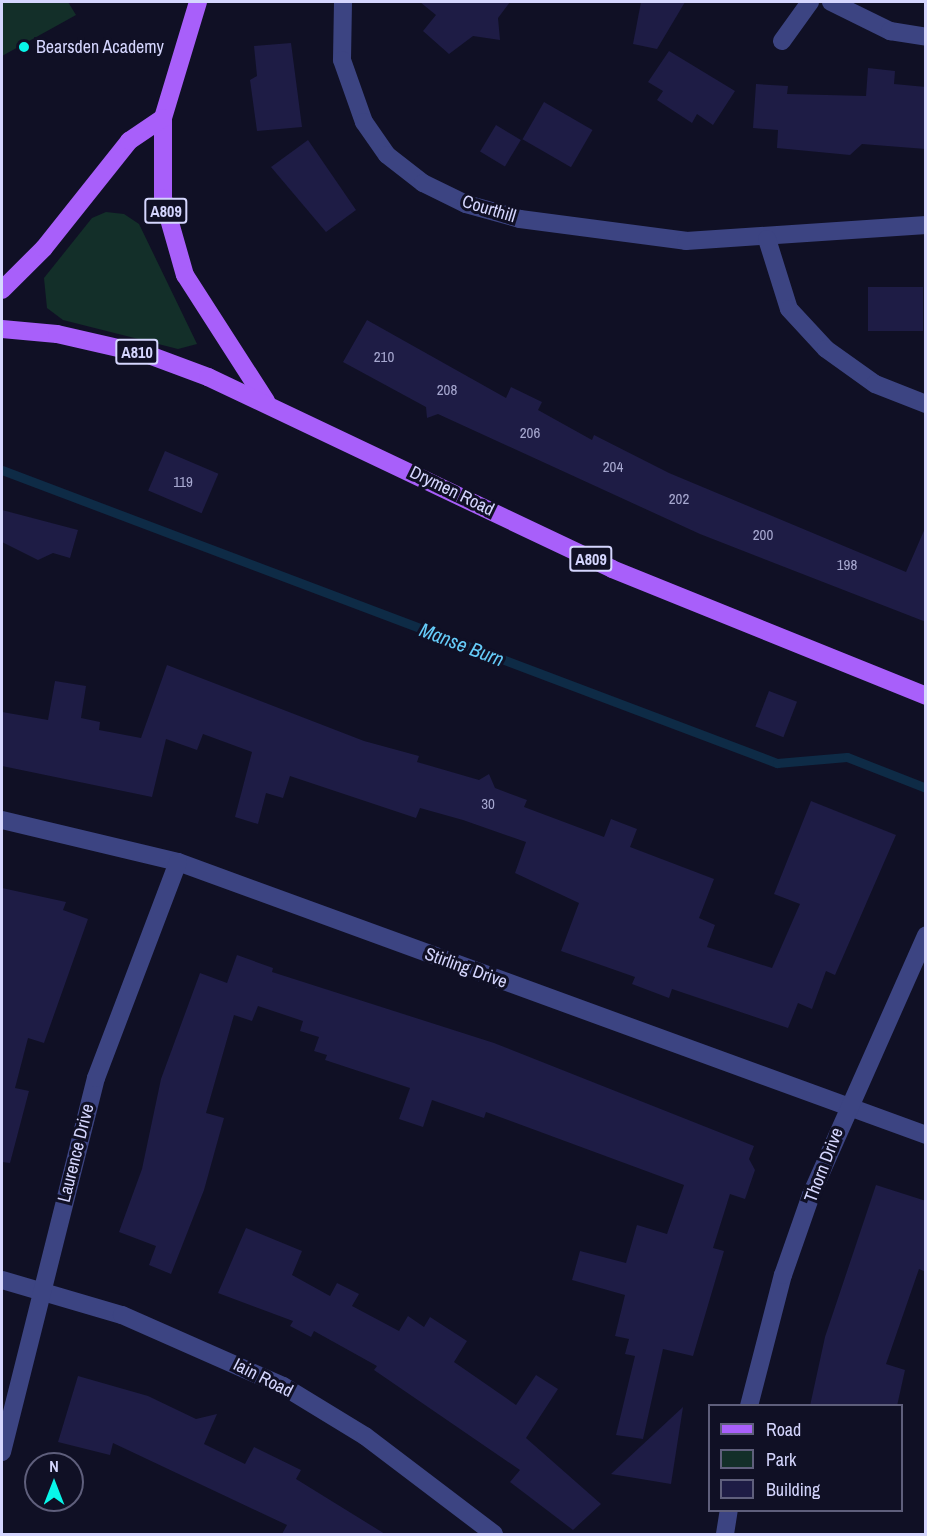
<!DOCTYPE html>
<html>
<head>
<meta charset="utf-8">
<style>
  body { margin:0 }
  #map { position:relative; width:927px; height:1536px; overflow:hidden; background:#101025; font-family:"Archivo Narrow",sans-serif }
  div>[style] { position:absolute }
  .green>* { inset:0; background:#132f29 }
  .stream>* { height:9px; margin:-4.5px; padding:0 4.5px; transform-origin:4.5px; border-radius:4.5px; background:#0e2b46 }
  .building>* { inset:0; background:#1e1c45; transform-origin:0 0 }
  .minor>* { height:18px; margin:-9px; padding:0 9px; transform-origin:9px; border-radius:9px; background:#3c4482 }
  .major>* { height:18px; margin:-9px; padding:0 9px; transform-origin:9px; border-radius:9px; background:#a85ffa }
  .dots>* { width:16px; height:16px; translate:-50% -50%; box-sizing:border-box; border:3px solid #101025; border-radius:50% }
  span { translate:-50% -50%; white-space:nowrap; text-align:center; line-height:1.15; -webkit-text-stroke:6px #101025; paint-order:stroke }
  .number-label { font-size:15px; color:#a7a8d0 }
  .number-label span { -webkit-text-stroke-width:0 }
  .shield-label span { padding:2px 4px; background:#101025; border:2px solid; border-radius:4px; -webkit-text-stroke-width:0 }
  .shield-label { font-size:16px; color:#d5d6fe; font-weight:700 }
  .poi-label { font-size:18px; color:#d5d6fe }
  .left { translate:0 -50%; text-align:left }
  .street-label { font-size:18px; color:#d5d6fe }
  .water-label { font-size:20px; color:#66cdfa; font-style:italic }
  .frame { position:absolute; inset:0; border:3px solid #d5d6fe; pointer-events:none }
  .legend { position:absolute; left:708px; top:1404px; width:195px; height:108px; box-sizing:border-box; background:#101025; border:2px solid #5f5f7c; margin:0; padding:8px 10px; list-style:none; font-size:18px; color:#d5d6fe }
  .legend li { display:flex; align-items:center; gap:12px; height:30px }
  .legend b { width:30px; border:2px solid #5f5f7c }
  .north { position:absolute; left:24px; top:1452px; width:60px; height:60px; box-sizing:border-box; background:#101025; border:2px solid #5f5f7c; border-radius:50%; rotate:0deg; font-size:16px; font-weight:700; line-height:24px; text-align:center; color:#d5d6fe }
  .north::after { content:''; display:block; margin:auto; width:21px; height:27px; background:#08f6e9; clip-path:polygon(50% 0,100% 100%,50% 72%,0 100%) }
</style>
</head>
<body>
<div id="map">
  <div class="green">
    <i style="clip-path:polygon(2px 2px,68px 2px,76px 15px,2px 56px)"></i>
    <i style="clip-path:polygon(106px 212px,124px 214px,139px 224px,197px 344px,178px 349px,63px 320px,47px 308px,44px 278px,92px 218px)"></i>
  </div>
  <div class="stream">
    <i style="left:2px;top:470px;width:829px;rotate:20.71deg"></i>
    <i style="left:777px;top:763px;width:70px;rotate:-4.9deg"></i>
    <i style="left:847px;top:757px;width:85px;rotate:21.4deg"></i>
  </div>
  <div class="building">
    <i style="clip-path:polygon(420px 2px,510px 2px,498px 18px,500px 40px,473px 36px,449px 54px,423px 31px,436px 15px)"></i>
    <i style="clip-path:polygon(641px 2px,685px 2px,657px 49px,633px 44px)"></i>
    <i style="clip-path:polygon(291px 43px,302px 127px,257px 131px,250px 80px,257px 76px,254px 46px)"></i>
    <i style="clip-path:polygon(669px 51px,735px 91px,713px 125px,697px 114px,692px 123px,657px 100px,663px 91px,648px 82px)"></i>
    <i style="clip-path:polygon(868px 68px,895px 71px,894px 84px,926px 87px,926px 149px,862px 144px,850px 155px,777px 148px,778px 130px,753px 128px,756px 84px,788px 86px,787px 94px,866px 96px)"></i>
    <i style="left:544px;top:102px;width:56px;height:43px;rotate:30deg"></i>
    <i style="left:496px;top:125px;width:29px;height:31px;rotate:31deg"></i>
    <i style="clip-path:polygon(308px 140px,356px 210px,326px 232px,271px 167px)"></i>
    <i style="left:868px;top:287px;width:55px;height:44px"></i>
    <i style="clip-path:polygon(367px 320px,506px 398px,511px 387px,542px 402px,538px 410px,592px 440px,594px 435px,669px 473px,906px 572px,926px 526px,926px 622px,700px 534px,438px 414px,427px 418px,426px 407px,343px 362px)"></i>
    <i style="left:165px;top:451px;width:58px;height:43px;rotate:23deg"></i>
    <i style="clip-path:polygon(2px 510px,78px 530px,70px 558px,53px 553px,38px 560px,2px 542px)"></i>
    <i style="clip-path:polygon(167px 665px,364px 741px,419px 756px,417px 762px,479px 780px,489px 774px,495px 788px,527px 800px,524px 807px,604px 837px,611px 819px,637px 829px,630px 847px,714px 879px,699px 918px,715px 925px,707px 947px,772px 968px,800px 904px,774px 894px,811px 801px,896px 835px,835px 975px,826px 971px,812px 1009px,798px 1003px,788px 1028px,672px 989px,669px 998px,632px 984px,635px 977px,561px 951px,579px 903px,515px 873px,526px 842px,463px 820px,420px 808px,416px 818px,290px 776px,283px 798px,266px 793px,258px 824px,235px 817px,252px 752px,203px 734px,197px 750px,166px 739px,152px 797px,2px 766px,2px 712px,48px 720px,55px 681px,86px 686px,81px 718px,100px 722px,99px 730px,141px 738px)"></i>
    <i style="left:769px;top:691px;width:30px;height:38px;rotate:21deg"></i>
    <i style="clip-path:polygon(2px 888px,66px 902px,63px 910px,88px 919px,44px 1043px,28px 1038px,15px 1088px,29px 1091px,10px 1163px,2px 1162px)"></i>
    <i style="clip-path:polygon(237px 955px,273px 968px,272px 972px,494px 1043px,754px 1146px,749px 1159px,755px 1170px,745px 1199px,730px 1194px,713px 1248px,724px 1251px,693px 1356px,663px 1349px,643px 1439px,616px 1435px,635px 1356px,625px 1354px,629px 1339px,615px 1336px,625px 1295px,572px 1280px,580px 1251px,626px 1263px,637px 1225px,667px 1234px,684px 1185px,486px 1112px,484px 1118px,432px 1100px,423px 1127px,399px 1119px,410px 1088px,325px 1060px,327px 1055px,314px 1051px,319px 1037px,300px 1031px,303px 1021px,258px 1006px,252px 1021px,234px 1015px,206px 1113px,224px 1118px,204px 1190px,171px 1274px,149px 1265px,156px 1246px,119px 1232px,142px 1169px,161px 1079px,200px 973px,227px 983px)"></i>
    <i style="clip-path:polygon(876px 1185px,926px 1201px,926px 1272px,919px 1269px,886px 1364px,905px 1370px,897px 1406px,810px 1406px,825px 1337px)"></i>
    <i style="clip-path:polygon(246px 1228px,302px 1251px,292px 1275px,330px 1296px,337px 1283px,359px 1294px,352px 1306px,399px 1331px,408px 1316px,424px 1327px,430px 1317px,467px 1341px,454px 1362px,516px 1405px,536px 1375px,558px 1389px,526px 1438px,601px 1504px,573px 1530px,510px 1482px,520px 1470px,374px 1370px,377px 1366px,314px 1331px,311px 1337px,290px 1326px,293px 1321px,218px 1293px)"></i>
    <i style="clip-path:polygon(78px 1376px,148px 1396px,196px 1419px,217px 1414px,204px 1444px,245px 1464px,254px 1447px,301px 1470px,296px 1479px,385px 1534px,282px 1534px,287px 1525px,113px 1443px,110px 1455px,58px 1442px)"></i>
    <i style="clip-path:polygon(683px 1407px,671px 1484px,611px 1474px)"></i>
  </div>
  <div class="minor">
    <i style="left:343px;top:2px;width:58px;rotate:91deg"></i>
    <i style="left:342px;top:60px;width:66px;rotate:70.5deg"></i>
    <i style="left:364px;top:122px;width:40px;rotate:55.1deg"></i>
    <i style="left:387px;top:155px;width:46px;rotate:37.9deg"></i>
    <i style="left:423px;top:183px;width:48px;rotate:26deg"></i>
    <i style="left:466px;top:204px;width:56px;rotate:15.5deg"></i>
    <i style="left:520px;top:219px;width:167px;rotate:7.5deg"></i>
    <i style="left:686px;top:241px;width:241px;rotate:-3.8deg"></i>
    <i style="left:831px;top:2px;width:66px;rotate:26.2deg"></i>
    <i style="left:890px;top:31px;width:36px;rotate:9deg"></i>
    <i style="left:782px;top:41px;width:48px;rotate:-54.3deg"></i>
    <i style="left:767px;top:239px;width:73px;rotate:72.6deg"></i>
    <i style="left:789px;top:309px;width:54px;rotate:47.2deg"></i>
    <i style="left:826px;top:349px;width:60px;rotate:35.5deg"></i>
    <i style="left:875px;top:384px;width:55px;rotate:21.4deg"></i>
    <i style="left:2px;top:820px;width:181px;rotate:13.4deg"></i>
    <i style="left:178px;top:862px;width:796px;rotate:20.05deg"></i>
    <i style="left:2px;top:1280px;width:125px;rotate:16.3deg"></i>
    <i style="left:122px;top:1315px;width:176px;rotate:23.8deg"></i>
    <i style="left:283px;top:1386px;width:96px;rotate:31.4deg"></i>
    <i style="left:365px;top:1436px;width:162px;rotate:37.2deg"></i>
    <i style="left:749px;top:1406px;width:135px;rotate:-75.5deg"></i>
    <i style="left:783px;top:1275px;width:85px;rotate:-70.7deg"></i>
    <i style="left:811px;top:1195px;width:284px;rotate:-66.1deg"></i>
    <i style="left:2px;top:1452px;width:386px;rotate:-75.9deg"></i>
    <i style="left:96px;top:1078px;width:231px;rotate:-69.2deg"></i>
    <i style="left:725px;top:1534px;width:24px;rotate:-81deg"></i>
  </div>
  <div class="major">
    <i style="left:198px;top:2px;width:121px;rotate:106.8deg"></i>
    <i style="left:163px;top:118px;width:80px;rotate:90deg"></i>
    <i style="left:163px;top:198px;width:80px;rotate:74.1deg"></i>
    <i style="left:185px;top:275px;width:150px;rotate:57.3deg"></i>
    <i style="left:2px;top:290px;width:59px;rotate:-45deg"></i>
    <i style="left:44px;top:248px;width:137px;rotate:-51.5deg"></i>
    <i style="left:129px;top:141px;width:41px;rotate:-34.1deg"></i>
    <i style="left:2px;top:329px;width:55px;rotate:5.2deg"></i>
    <i style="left:57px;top:334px;width:94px;rotate:12.9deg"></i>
    <i style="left:149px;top:355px;width:63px;rotate:20.4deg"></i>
    <i style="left:208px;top:377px;width:447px;rotate:25.4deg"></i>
    <i style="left:612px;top:569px;width:339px;rotate:22deg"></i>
  </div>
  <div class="dots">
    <i style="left:24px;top:47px;background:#08f6e9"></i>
  </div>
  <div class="number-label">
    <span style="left:384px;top:357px">210</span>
    <span style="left:447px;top:390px">208</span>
    <span style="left:530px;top:433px">206</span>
    <span style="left:613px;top:467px">204</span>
    <span style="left:183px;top:482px">119</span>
    <span style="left:679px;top:499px">202</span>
    <span style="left:763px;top:535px">200</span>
    <span style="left:847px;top:565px">198</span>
    <span style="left:488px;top:804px">30</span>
  </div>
  <div class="shield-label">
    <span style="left:166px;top:211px">A809</span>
    <span style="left:137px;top:352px">A810</span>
    <span style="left:591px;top:559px">A809</span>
  </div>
  <div class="poi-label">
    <span class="left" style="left:36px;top:47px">Bearsden Academy</span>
  </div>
  <div class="street-label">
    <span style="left:489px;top:209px;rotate:17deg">Courthill</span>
    <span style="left:452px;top:491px;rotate:26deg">Drymen Road</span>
    <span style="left:466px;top:968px;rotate:20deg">Stirling Drive</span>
    <span style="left:76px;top:1153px;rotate:-76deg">Laurence Drive</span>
    <span style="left:824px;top:1165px;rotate:-69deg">Thorn Drive</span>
    <span style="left:263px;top:1378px;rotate:27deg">Iain Road</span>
  </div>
  <div class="water-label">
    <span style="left:462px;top:644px;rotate:21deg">Manse Burn</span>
  </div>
  <div class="frame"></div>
  <ul class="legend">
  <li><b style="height:8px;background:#a85ffa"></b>Road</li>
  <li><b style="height:16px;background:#132f29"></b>Park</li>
  <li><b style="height:16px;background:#1e1c45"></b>Building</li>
  </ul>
  <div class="north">N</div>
</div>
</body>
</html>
